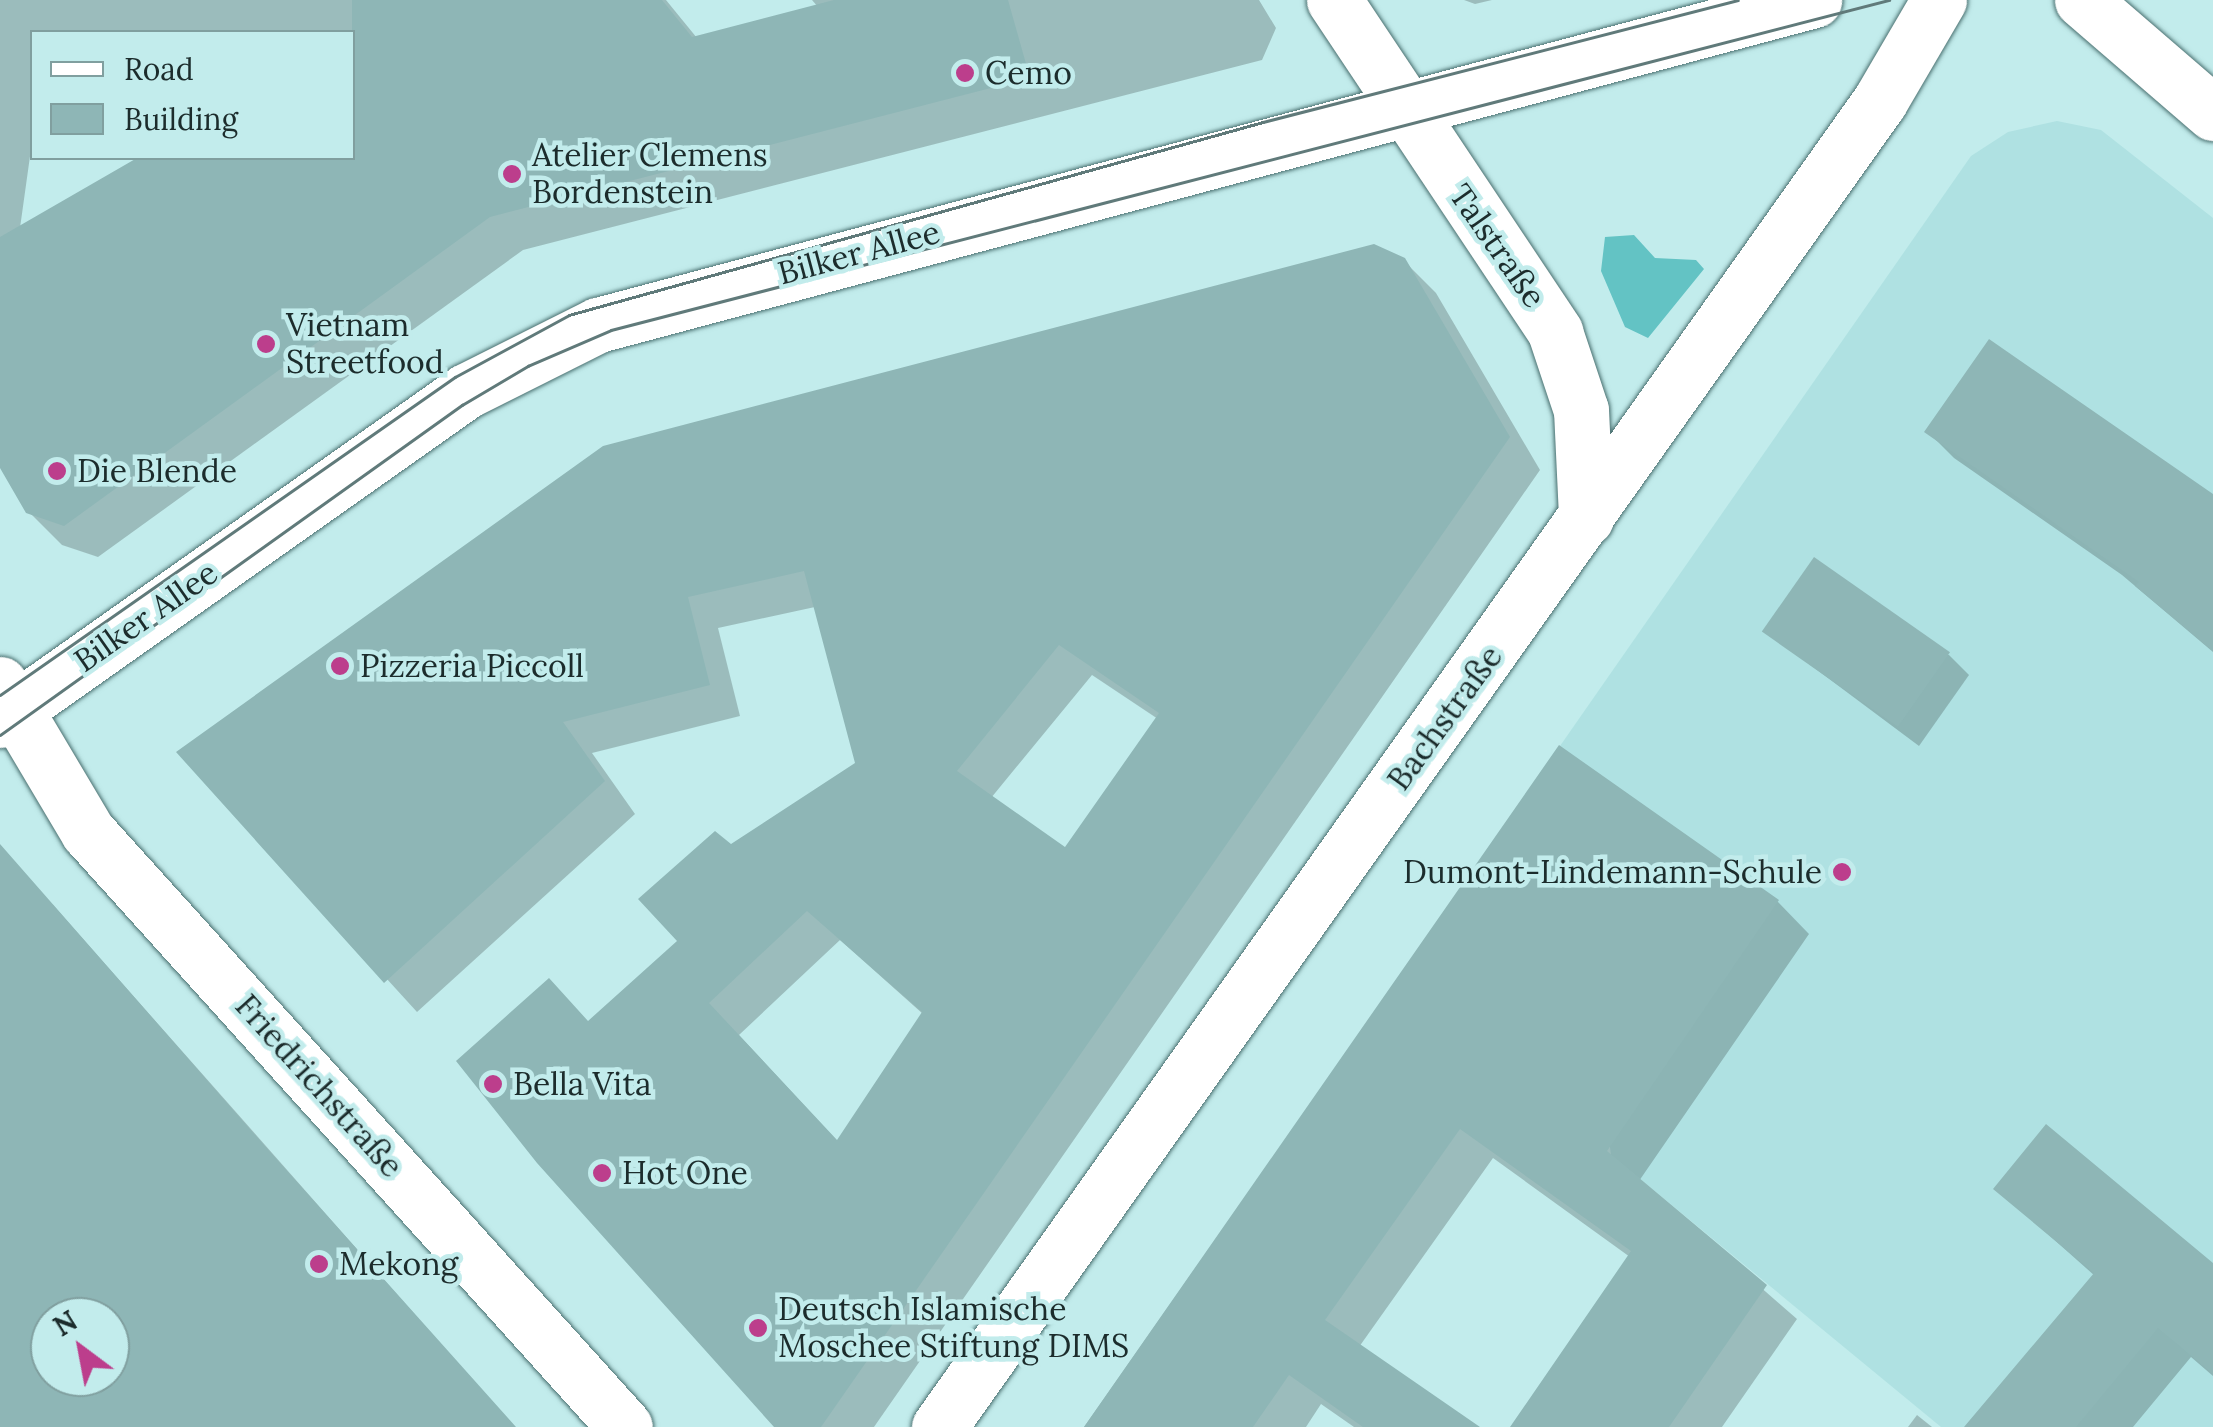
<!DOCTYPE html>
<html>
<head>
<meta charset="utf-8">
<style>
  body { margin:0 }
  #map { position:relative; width:2213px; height:1427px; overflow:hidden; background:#c2ecec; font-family:Lora,serif }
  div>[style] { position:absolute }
  .built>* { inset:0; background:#afe1e2 }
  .green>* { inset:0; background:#63c3c4 }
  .shadow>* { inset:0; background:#0003 }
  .building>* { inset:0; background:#8eb6b6; transform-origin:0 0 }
  .roads { filter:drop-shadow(0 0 2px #496f6f) drop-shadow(0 0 2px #496f6f) }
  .minor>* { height:55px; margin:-27.5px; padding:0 27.5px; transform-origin:27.5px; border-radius:27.5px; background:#fff }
  .tertiary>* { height:55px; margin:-27.5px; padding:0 27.5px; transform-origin:27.5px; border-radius:27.5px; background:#fff }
  .secondary>* { height:55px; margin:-27.5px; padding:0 27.5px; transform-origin:27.5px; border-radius:27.5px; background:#fff }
  .tram>* { height:2.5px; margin:-1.25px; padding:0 1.25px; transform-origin:1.25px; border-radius:1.25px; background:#607a7a }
  .dots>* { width:28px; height:28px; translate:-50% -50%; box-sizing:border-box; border:5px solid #c2ecec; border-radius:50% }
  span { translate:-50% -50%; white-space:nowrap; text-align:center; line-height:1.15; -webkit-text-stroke:9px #c2ecec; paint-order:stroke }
  .poi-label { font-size:32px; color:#1c2c2c }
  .left { translate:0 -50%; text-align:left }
  .right { translate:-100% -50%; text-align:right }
  .street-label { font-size:32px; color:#1c2c2c }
  .legend { position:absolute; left:30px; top:30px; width:325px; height:130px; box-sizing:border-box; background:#c2ecec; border:2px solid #809f9f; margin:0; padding:12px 18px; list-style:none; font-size:30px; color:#1c2c2c }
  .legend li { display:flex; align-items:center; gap:20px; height:50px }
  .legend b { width:50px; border:2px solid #809f9f }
  .north { position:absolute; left:30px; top:1297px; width:100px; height:100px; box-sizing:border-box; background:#c2ecec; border:2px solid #809f9f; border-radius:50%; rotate:328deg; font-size:28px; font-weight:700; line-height:40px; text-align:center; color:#1c2c2c }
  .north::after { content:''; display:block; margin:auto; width:35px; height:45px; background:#bc3e8c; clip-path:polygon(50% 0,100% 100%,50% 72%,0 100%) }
</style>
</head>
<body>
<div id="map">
  <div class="built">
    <i style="clip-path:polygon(2057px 121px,2101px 130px,2213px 218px,2213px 1427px,1941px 1427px,1611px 1155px,1560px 746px,1971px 156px,2008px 132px)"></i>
  </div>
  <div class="green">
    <i style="clip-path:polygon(1634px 235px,1655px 258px,1696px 260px,1704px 269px,1648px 338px,1625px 327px,1601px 271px,1605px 237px)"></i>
  </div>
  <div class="shadow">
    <i style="clip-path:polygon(evenodd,0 0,666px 0,697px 38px,818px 7px,812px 0,1259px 0,1276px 28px,1262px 60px,523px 250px,98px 557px,62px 545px,28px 511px,0 463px,0 0,32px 32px,352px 32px,352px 158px,142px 158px,20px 228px,32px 142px,32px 32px)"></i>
    <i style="clip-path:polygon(1464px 0,1492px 0,1475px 4px)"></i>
    <i style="clip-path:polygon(evenodd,1403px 260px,1436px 293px,1540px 470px,874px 1427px,778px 1427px,590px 1023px,681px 941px,731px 847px,858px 764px,815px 607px,718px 628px,740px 716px,592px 753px,635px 814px,417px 1012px,180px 752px,1403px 260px,1092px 675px,1158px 719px,1066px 850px,991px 798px,1092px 675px,1403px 260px,840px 940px,923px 1014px,838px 1142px,739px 1035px,840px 940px)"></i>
    <i style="clip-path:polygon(1927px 431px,2213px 497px,2213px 652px,2122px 575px,1954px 458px)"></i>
    <i style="clip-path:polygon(1765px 631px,1949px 655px,1969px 675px,1919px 746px)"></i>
    <i style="clip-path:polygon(1560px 748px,1778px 902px,1809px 934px,1639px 1181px,1797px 1319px,1722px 1427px,1513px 1427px,1630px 1257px,1493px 1158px,1359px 1347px,1476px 1427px,1354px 1427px,1321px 1404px,1306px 1427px,1084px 1427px)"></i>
    <i style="clip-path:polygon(evenodd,0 878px,53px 905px,514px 1427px,0 1427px,0 878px,50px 1317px,110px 1317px,110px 1377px,50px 1377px,50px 1317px)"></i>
    <i style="clip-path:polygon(1997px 1189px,2213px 1266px,2213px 1376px,2191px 1357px,2133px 1427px,1968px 1427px,2095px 1276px)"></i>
    <i style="clip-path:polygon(1917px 1415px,1932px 1427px,1908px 1427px)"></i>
  </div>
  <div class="building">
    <i style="clip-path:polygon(352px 0,662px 0,692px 37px,834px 0,1008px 0,1030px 78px,490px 217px,64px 526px,26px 513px,0 468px,0 237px,137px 158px,352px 158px)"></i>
    <i style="clip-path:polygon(evenodd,1374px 244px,1405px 258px,1510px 437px,821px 1427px,774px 1427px,537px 1163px,456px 1061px,549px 978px,588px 1021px,677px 941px,638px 899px,715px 831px,731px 844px,855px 763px,804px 571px,688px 597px,710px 685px,563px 722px,605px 781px,384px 983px,176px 752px,603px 446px,1374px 244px,1059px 645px,1159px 713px,1065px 847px,957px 771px,1059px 645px,1374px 244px,807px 911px,922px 1012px,837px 1140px,709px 1003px,807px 911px)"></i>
    <i style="clip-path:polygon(1989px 339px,2213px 494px,2213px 651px,2135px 586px,2139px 582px,1924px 432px)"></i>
    <i style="left:1814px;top:557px;width:166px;height:91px;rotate:35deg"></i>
    <i style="clip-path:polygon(1559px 745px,1779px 900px,1607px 1151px,1767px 1285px,1669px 1427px,1510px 1427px,1631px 1251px,1460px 1129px,1325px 1320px,1480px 1427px,1363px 1427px,1289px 1375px,1253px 1427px,1084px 1427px)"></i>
    <i style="clip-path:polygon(evenodd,0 844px,264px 1145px,516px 1427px,0 1427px,0 844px,50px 1317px,110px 1317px,110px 1377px,50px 1377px,50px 1317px)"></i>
    <i style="clip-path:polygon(2046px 1124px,2213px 1263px,2213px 1374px,2158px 1328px,2076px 1427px,1964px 1427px,2094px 1273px,1993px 1189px)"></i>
  </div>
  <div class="roads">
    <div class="minor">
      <i style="left:1334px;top:0;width:399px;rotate:56.3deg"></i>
      <i style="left:1555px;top:332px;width:82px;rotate:71.6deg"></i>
      <i style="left:1581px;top:410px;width:108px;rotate:87.3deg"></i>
      <i style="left:2082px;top:0;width:173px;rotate:40.8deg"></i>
    </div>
    <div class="tertiary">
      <i style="left:0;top:720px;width:570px;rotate:-35.22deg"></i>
      <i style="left:466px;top:391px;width:148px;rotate:-26.6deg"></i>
      <i style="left:598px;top:325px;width:1259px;rotate:-14.96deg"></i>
      <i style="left:939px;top:1427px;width:1626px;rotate:-54.64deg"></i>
      <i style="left:1880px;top:101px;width:117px;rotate:-59.7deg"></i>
    </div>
    <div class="secondary">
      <i style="left:0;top:684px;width:172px;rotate:59.3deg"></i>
      <i style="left:88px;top:832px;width:801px;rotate:47.93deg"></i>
    </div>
  </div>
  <div class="tram">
    <i style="left:0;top:695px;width:555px;rotate:-34.95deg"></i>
    <i style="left:455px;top:377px;width:130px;rotate:-28.5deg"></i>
    <i style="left:569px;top:315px;width:720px;rotate:-15.54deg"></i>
    <i style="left:1263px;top:122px;width:490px;rotate:-14.4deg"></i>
    <i style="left:0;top:735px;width:568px;rotate:-35.54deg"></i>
    <i style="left:462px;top:405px;width:77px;rotate:-30.6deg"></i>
    <i style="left:528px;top:366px;width:90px;rotate:-23.4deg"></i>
    <i style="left:611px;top:330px;width:1320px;rotate:-14.48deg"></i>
  </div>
  <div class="dots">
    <i style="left:965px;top:73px;background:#bc3e8c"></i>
    <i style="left:512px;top:174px;background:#bc3e8c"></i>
    <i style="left:266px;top:344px;background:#bc3e8c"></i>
    <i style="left:57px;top:471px;background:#bc3e8c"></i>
    <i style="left:340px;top:666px;background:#bc3e8c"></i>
    <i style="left:1842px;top:872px;background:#bc3e8c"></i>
    <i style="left:493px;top:1084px;background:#bc3e8c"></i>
    <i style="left:602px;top:1173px;background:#bc3e8c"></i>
    <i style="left:319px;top:1264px;background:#bc3e8c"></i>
    <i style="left:758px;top:1328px;background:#bc3e8c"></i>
  </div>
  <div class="poi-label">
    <span class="left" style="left:985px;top:73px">Cemo</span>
    <span class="left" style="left:532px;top:174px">Atelier Clemens<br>Bordenstein</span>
    <span class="left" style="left:286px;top:344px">Vietnam<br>Streetfood</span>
    <span class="left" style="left:77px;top:471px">Die Blende</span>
    <span class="left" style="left:360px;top:666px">Pizzeria Piccoll</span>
    <span class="right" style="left:1822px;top:872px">Dumont-Lindemann-Schule</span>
    <span class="left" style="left:513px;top:1084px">Bella Vita</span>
    <span class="left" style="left:622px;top:1173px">Hot One</span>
    <span class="left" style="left:339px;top:1264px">Mekong</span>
    <span class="left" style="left:778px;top:1328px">Deutsch Islamische<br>Moschee Stiftung DIMS</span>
  </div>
  <div class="street-label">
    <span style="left:1497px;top:246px;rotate:55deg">Talstraße</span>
    <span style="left:859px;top:253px;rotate:-15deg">Bilker Allee</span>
    <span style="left:146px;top:617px;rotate:-35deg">Bilker Allee</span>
    <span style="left:1445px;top:718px;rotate:-54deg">Bachstraße</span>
    <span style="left:319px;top:1086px;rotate:48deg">Friedrichstraße</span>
  </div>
  <ul class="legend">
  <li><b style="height:12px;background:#fff"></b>Road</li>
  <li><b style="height:28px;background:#8eb6b6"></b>Building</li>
  </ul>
  <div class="north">N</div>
</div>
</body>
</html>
